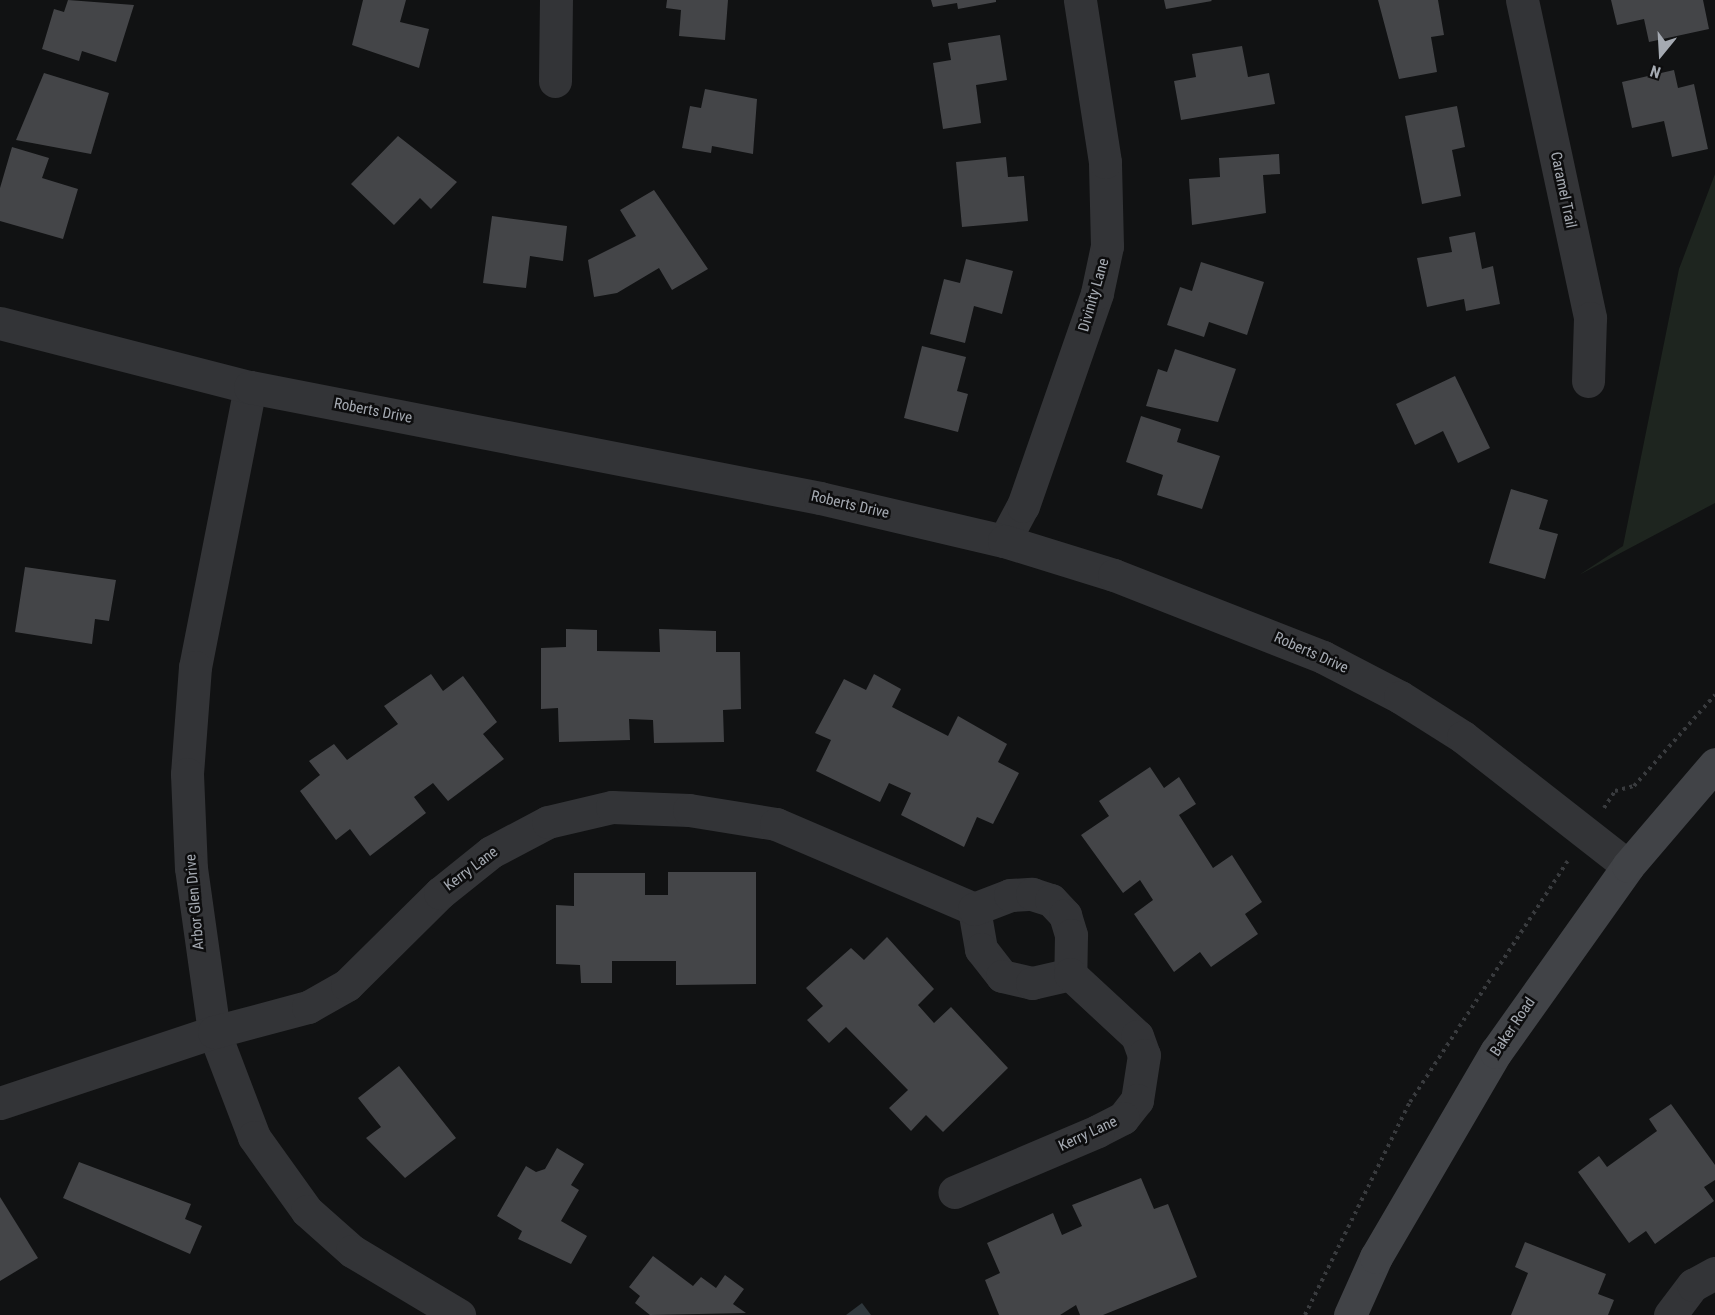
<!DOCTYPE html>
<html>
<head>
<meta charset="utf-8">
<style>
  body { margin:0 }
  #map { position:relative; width:1715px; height:1315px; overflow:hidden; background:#111213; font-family:"Roboto Condensed",sans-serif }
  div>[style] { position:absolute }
  .green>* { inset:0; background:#1e251f }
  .water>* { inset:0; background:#2f373c }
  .building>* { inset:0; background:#444548 }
  .path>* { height:4px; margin-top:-2px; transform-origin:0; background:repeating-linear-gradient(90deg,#393b3e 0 3px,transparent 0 7.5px) }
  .minor>* { height:33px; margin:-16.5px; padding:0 16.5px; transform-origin:16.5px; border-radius:16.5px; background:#333437 }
  .tertiary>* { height:33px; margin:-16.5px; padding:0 16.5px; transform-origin:16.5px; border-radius:16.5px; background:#333437 }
  .secondary>* { height:33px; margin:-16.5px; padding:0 16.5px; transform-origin:16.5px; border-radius:16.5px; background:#414347 }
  span { translate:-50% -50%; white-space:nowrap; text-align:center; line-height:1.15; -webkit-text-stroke:5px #0d0d0e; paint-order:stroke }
  .street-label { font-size:15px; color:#a5aab2 }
  .north { position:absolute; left:1631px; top:24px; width:60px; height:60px; -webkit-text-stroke:4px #0d0d0e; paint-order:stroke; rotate:198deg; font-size:16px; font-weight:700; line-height:24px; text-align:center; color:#a5aab2 }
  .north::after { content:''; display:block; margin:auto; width:21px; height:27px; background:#a5aab2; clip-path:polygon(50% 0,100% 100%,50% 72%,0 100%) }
</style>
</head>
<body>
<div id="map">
  <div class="green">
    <i style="clip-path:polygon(1715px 174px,1715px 503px,1579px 575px,1623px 546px,1679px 269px)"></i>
  </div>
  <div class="water">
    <i style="clip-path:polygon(862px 1303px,871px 1315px,846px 1315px)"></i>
  </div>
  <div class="building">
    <i style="clip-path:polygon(68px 0,134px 5px,116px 62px,82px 51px,79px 61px,42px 49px,54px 9px,64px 12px)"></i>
    <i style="clip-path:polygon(363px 0,406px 0,400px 22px,429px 29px,419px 68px,352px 45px)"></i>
    <i style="clip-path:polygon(667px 0,728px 0,725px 40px,679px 36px,681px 10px,666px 8px)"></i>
    <i style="clip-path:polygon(931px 0,996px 0,996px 2px,958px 9px,957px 3px,933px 7px)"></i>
    <i style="clip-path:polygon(1164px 0,1211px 0,1212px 1px,1166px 9px)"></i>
    <i style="clip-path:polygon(1378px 0,1438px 0,1444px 35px,1431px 37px,1437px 72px,1399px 79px)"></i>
    <i style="clip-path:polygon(1611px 0,1703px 0,1709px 29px,1649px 42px,1644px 19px,1617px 25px)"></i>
    <i style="clip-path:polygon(1000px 35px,1007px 80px,976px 85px,981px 123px,943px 129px,933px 63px,951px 60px,948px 43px)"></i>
    <i style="clip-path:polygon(1242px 46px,1248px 77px,1269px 73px,1275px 104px,1181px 120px,1174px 81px,1196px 77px,1192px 54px)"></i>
    <i style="clip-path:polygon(1674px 70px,1678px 88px,1694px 84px,1708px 149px,1672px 157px,1664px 121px,1632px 128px,1622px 82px)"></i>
    <i style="clip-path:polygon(44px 73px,109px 93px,91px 154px,16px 140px)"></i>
    <i style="clip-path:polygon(705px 89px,757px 99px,753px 154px,712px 146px,711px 153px,682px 148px,690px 106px,701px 108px)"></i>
    <i style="clip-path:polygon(1457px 106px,1465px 147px,1452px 150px,1461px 196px,1422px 204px,1405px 116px)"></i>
    <i style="clip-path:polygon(398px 136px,457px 182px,431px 209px,420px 198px,394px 225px,351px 184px)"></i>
    <i style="clip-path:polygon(12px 147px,49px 158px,42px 178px,78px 189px,63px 239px,0 221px,0 188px)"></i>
    <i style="clip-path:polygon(1279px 154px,1280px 174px,1263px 175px,1266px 213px,1192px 225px,1189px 179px,1220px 177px,1219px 158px)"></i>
    <i style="clip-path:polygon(1006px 157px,1008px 177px,1024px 176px,1028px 221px,962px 227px,956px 162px)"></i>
    <i style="clip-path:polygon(654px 190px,708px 269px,672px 290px,659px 268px,617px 293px,594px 297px,588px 260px,636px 236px,620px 210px)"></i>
    <i style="clip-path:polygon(492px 216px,567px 226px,563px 261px,530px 256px,526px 288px,483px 283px)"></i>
    <i style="clip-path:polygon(1475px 232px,1482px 269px,1493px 266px,1500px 304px,1466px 311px,1464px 299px,1427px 307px,1417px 258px,1452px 252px,1449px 237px)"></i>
    <i style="clip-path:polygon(966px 259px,1013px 271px,1002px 314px,974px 306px,965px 343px,930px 334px,944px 279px,960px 283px)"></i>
    <i style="clip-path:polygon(1201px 262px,1264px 282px,1247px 335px,1209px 322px,1204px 337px,1167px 325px,1180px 287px,1192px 291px)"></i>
    <i style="clip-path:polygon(922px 346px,966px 357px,957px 391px,968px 394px,958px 432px,904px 418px)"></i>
    <i style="clip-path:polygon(1175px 349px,1236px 369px,1218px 422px,1146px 406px,1158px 369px,1167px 372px)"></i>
    <i style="clip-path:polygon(1455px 376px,1490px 448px,1458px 463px,1443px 431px,1415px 445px,1396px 404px)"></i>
    <i style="clip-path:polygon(1141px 416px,1181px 429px,1177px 442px,1220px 456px,1202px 509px,1157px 495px,1163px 475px,1126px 462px)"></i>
    <i style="clip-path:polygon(1511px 489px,1548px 500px,1539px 529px,1558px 534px,1545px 579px,1489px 563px)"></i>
    <i style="clip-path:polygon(25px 567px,116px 580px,109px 621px,95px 619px,92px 644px,15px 632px)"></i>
    <i style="clip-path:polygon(566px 629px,597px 630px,597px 651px,660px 652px,659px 629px,716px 631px,716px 652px,740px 652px,741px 709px,723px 710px,724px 742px,654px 743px,653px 720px,629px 719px,630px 740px,559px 742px,558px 708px,541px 709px,541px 648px,566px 647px)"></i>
    <i style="clip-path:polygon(431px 674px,443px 691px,463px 676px,497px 722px,483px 734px,504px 759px,448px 801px,433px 783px,414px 797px,426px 813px,370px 856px,350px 829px,336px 840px,300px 791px,320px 775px,309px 761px,334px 744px,347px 760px,398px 724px,384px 706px)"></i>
    <i style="clip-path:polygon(874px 674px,901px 689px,892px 707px,948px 736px,958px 716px,1007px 744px,998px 762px,1019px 773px,993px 824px,977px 817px,964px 847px,901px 815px,911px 793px,889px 783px,880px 802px,816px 771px,831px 740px,815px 733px,844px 679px,866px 690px)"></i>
    <i style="clip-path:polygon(1150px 767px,1164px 788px,1179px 777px,1196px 804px,1179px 815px,1213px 868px,1232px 855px,1262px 902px,1245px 914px,1258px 934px,1211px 967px,1200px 952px,1174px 972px,1134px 914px,1153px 900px,1140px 880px,1123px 893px,1081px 835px,1109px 816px,1099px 801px)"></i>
    <i style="clip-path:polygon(668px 872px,756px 872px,756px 984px,676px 985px,676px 961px,612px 961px,612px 983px,581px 983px,580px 965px,556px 964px,556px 905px,574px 906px,574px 873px,645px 873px,645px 895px,668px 895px)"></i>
    <i style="clip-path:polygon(887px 937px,934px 989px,918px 1005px,934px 1023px,951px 1007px,1008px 1068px,943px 1132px,926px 1115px,911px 1131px,889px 1108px,908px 1090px,846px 1027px,829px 1043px,807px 1020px,823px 1006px,806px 988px,851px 948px,864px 960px)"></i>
    <i style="clip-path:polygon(399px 1066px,456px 1138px,405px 1178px,366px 1138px,381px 1127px,358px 1098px)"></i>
    <i style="clip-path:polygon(1671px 1104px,1715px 1165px,1715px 1180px,1704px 1187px,1714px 1201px,1655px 1244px,1646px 1231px,1629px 1243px,1578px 1172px,1599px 1156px,1607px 1167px,1657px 1131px,1649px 1119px)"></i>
    <i style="clip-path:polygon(557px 1148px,584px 1164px,571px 1185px,579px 1190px,561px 1221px,587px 1236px,571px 1264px,518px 1239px,522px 1231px,497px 1216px,526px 1166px,536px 1172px,545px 1169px)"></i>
    <i style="clip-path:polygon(79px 1162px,191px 1204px,185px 1219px,202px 1226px,190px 1254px,63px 1198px)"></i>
    <i style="clip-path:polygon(1141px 1178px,1154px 1209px,1168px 1204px,1197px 1277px,1103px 1315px,1080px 1315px,1076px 1305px,1060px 1315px,999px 1315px,985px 1280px,1000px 1273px,987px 1243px,1053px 1213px,1062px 1235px,1082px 1226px,1072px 1205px)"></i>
    <i style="clip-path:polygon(0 1197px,38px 1258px,0 1281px)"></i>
    <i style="clip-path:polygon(1525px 1242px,1606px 1274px,1598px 1294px,1614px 1300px,1608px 1315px,1511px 1315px,1528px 1273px,1515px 1267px)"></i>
    <i style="clip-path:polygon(653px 1256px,693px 1286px,701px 1277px,716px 1288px,725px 1275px,744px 1289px,733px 1304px,746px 1313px,650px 1315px,635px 1303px,640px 1296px,629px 1287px)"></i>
  </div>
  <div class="path">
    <i style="left:1604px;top:808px;width:20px;rotate:-57deg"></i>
    <i style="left:1615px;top:791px;width:20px;rotate:-15deg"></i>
    <i style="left:1634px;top:786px;width:122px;rotate:-48.3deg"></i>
    <i style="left:1305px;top:1315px;width:237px;rotate:-63.8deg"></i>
    <i style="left:1410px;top:1102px;width:288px;rotate:-56.8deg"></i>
  </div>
  <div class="minor">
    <i style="left:1522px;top:0;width:325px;rotate:77.9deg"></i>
    <i style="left:1590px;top:318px;width:63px;rotate:91.8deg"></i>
    <i style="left:555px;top:81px;width:81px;rotate:-89.3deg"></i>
    <i style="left:250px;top:387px;width:285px;rotate:101.1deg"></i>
    <i style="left:195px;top:667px;width:107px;rotate:94.3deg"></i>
    <i style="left:187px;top:774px;width:94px;rotate:87.6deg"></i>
    <i style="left:191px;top:868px;width:166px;rotate:82deg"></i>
    <i style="left:214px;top:1032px;width:112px;rotate:69.1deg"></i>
    <i style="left:254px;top:1137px;width:91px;rotate:54.4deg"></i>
    <i style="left:307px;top:1211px;width:60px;rotate:41.6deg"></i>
    <i style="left:352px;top:1251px;width:125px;rotate:30.9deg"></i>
    <i style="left:1004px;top:541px;width:40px;rotate:-62deg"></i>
    <i style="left:1023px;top:506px;width:225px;rotate:-70.8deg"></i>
    <i style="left:1097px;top:293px;width:48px;rotate:-78deg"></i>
    <i style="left:1107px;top:246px;width:84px;rotate:-91.4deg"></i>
    <i style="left:1105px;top:162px;width:164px;rotate:-98.8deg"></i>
    <i style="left:974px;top:909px;width:41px;rotate:80.1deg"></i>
    <i style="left:981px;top:949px;width:34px;rotate:52deg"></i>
    <i style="left:1002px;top:976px;width:31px;rotate:13deg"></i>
    <i style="left:1032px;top:983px;width:39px;rotate:-13deg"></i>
    <i style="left:0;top:1103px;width:225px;rotate:-18.4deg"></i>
    <i style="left:214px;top:1032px;width:97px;rotate:-14.9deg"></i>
    <i style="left:308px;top:1007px;width:45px;rotate:-29.4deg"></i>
    <i style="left:347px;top:985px;width:131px;rotate:-44.7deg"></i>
    <i style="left:440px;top:893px;width:65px;rotate:-38.8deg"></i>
    <i style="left:491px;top:852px;width:64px;rotate:-27.8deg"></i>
    <i style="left:548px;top:822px;width:66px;rotate:-13.2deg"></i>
    <i style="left:612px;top:807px;width:77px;rotate:2.2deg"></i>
    <i style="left:689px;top:810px;width:88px;rotate:9.1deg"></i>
    <i style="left:776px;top:824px;width:215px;rotate:23.2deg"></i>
    <i style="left:974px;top:909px;width:39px;rotate:-21deg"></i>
    <i style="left:1010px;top:895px;width:22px;rotate:-3deg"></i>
    <i style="left:1032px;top:894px;width:20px;rotate:18deg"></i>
    <i style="left:1051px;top:900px;width:21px;rotate:47deg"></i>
    <i style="left:1065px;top:915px;width:21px;rotate:73deg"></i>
    <i style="left:1071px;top:935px;width:39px;rotate:91deg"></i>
    <i style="left:1070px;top:974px;width:91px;rotate:42.8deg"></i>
    <i style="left:1137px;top:1036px;width:20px;rotate:70deg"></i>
    <i style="left:1144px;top:1055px;width:46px;rotate:98.8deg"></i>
    <i style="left:1137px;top:1100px;width:23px;rotate:128deg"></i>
    <i style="left:1123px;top:1118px;width:28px;rotate:153deg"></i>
    <i style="left:1098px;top:1131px;width:156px;rotate:157deg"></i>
    <i style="left:1670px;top:1315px;width:38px;rotate:-53deg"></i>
    <i style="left:1693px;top:1285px;width:25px;rotate:-29deg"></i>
  </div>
  <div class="tertiary">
    <i style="left:0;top:323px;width:258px;rotate:14.4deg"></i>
    <i style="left:250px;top:387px;width:581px;rotate:11.02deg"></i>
    <i style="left:820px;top:498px;width:189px;rotate:13.2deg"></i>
    <i style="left:1004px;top:541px;width:115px;rotate:17.2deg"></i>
    <i style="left:1114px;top:575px;width:225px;rotate:21.4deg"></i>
    <i style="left:1323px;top:657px;width:87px;rotate:27.5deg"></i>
    <i style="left:1400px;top:697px;width:75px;rotate:32.4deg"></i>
    <i style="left:1463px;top:737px;width:209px;rotate:38deg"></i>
  </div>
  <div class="secondary">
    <i style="left:1350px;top:1315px;width:64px;rotate:-65.9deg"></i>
    <i style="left:1376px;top:1257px;width:238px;rotate:-59.7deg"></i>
    <i style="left:1496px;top:1052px;width:228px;rotate:-54.6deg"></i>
    <i style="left:1628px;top:866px;width:134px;rotate:-49.5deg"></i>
  </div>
  <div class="street-label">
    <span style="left:1563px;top:190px;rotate:78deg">Caramel Trail</span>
    <span style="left:1094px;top:295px;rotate:-74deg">Divinity Lane</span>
    <span style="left:373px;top:411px;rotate:11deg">Roberts Drive</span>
    <span style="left:850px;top:505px;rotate:13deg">Roberts Drive</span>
    <span style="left:1311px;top:653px;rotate:24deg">Roberts Drive</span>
    <span style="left:471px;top:869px;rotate:-37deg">Kerry Lane</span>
    <span style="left:195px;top:902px;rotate:-95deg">Arbor Glen Drive</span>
    <span style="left:1513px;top:1027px;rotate:-56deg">Baker Road</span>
    <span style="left:1088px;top:1134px;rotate:-25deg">Kerry Lane</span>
  </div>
  <div class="north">N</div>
</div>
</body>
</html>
